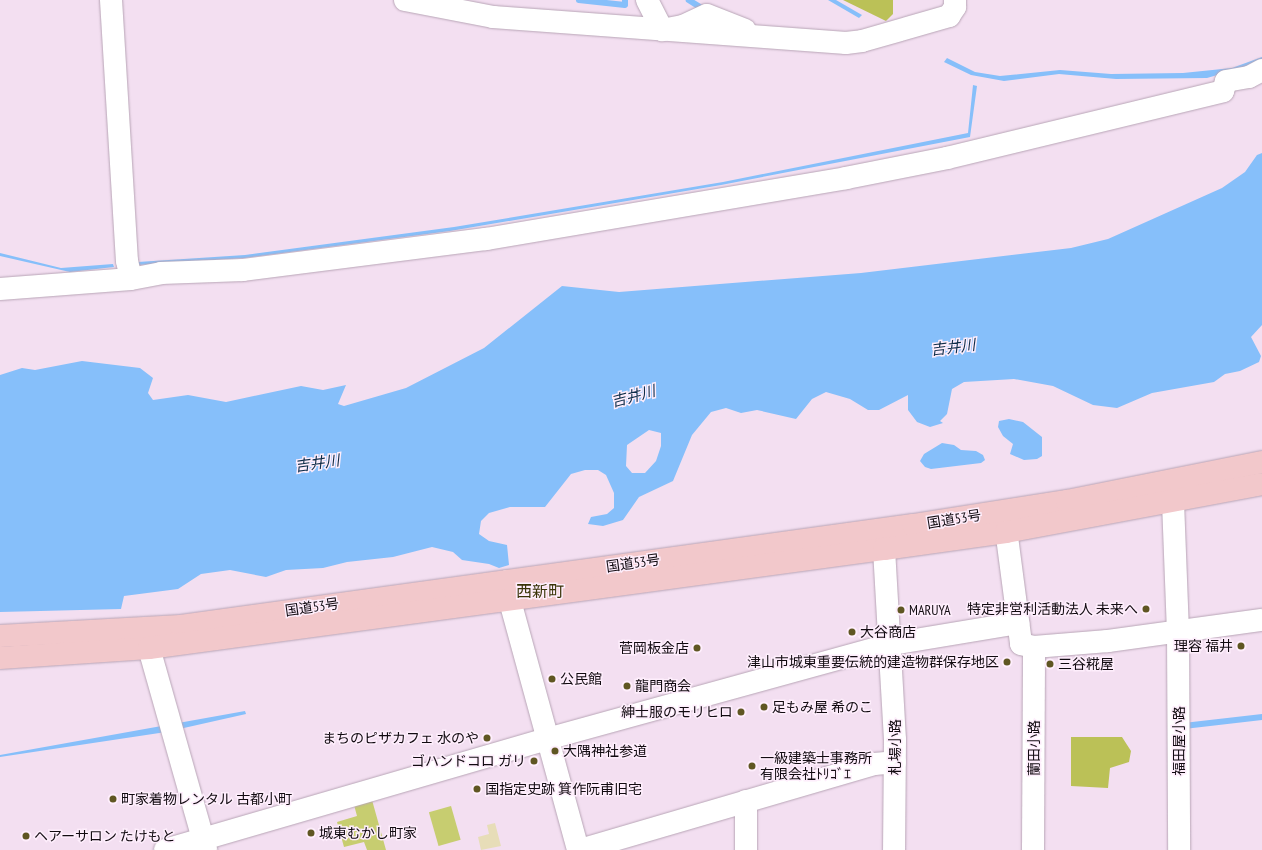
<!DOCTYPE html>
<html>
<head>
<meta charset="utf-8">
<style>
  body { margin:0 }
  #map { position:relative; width:1262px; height:850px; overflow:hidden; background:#f3dff1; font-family:"PT Sans Narrow","Noto Sans JP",sans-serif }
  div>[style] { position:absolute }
  .green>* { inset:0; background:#c7cd70; transform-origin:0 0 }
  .forest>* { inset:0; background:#bbc157 }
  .sand>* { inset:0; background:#e7ddb8 }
  .water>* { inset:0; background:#86bffa }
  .stream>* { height:5.5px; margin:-2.75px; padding:0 2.75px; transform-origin:2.75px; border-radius:2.75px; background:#86bffa }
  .roads { filter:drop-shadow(0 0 1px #b8a5b6) drop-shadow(0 0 1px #b8a5b6) }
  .minor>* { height:22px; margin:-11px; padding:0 11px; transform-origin:11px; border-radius:11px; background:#fff }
  .highway>* { height:22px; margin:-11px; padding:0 11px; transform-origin:11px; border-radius:11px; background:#f2c8cb }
  .dots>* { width:11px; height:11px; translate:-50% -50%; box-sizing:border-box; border:2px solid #feeefc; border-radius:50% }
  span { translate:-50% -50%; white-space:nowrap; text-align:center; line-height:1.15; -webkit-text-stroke:3px #feeefc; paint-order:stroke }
  .street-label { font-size:14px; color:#110a10 }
  .poi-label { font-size:14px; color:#110a10 }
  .right { translate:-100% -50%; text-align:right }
  .left { translate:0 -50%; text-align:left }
  .water-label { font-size:15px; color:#0d2c48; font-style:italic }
  .quarter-label { font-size:16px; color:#3a3408 }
</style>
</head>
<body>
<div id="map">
  <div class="green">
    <i style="clip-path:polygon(372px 800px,386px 850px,367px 850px,364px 842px,344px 847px,337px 822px,357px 816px,354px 805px)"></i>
    <i style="left:451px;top:806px;width:35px;height:23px;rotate:74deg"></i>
  </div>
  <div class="forest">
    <i style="clip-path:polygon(843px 0,893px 0,893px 14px,886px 21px)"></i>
    <i style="clip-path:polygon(1071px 737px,1122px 737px,1131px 751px,1129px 762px,1110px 768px,1108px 788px,1071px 786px)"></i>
  </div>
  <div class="sand">
    <i style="clip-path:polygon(495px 823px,501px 846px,481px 850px,478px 837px,489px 834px,487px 825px)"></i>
  </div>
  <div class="water">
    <i style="clip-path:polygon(828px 0,836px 0,862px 15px,859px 18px)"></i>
    <i style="clip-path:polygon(1262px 57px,1262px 62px,1207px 78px,1116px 79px,1059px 74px,1004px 81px,971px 75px,944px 62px,947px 58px,975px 72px,1000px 76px,1060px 70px,1111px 74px,1183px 73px,1232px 68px)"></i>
    <i style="clip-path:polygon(973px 85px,977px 86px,970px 137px,721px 185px,450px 231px,245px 258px,138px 265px,138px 262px,245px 255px,454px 227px,723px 182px,968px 133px)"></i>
    <i style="clip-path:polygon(evenodd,1262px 153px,1262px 325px,1251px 337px,1261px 356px,1259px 362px,1240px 371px,1225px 374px,1214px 382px,1152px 393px,1117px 408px,1093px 405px,1053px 386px,1014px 379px,964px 382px,952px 389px,947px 414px,940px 421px,943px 423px,930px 427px,917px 422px,908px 410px,908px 395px,879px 410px,868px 410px,850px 399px,826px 392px,812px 399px,796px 419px,757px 410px,741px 413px,726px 408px,711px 412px,692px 435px,673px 481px,639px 497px,623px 520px,603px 526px,588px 524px,591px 517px,607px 514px,614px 508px,614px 493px,606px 475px,598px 470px,585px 470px,571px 474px,545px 507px,510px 507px,489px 513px,481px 521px,479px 534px,489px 541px,507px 545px,509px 565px,499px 568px,489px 564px,462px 560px,453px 552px,432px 547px,393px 557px,347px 562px,323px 568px,286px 570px,266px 577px,230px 570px,201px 574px,178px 589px,124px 596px,121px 609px,0 612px,0 375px,22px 368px,35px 370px,82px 361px,140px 368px,153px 378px,148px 393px,153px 400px,188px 395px,226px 402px,301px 386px,323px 390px,346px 385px,338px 404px,344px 406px,406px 388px,484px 348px,562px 286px,619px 292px,861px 273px,1071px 248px,1108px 239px,1222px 188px,1245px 172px,1257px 155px,1262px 153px,649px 430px,661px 433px,661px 446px,656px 461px,645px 473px,632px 473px,626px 466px,627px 445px,649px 430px)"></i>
    <i style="clip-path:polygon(0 253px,61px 268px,113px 264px,114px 267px,70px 272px,0 256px)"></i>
    <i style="clip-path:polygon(1009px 419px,1023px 422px,1042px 437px,1042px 456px,1037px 459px,1024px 460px,1010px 454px,1013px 444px,1003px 436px,998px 427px,999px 421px)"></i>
    <i style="clip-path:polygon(942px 443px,954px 445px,961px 450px,976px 451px,983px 455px,985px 460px,981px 463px,931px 469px,925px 467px,920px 461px,924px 454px)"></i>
    <i style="clip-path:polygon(245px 711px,246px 714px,166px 732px,0 757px,0 755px)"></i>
  </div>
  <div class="stream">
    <i style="left:579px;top:0;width:46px;rotate:6.2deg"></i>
    <i style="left:625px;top:5px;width:5px;rotate:-90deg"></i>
    <i style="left:689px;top:0;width:13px;rotate:32deg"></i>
    <i style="left:1184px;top:726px;width:79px;rotate:-6.6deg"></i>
  </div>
  <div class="roads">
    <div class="minor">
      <i style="left:111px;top:0;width:261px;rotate:86.5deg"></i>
      <i style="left:127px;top:261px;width:18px;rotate:77deg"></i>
      <i style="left:405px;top:0;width:90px;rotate:10.9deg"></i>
      <i style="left:493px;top:17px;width:354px;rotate:4.2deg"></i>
      <i style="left:846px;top:43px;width:16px;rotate:-7deg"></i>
      <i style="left:862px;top:41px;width:91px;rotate:-16deg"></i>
      <i style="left:949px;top:16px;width:11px;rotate:-56deg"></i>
      <i style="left:955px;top:7px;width:7px;rotate:-90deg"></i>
      <i style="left:647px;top:0;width:34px;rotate:63deg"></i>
      <i style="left:662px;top:30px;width:21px;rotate:-11deg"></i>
      <i style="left:683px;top:26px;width:26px;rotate:-25deg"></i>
      <i style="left:707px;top:15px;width:41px;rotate:21.5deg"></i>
      <i style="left:0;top:289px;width:131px;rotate:-4.4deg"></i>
      <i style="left:131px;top:279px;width:31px;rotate:-11deg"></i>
      <i style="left:161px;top:273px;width:82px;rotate:-2.1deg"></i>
      <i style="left:243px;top:270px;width:245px;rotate:-7.3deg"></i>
      <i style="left:486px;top:239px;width:365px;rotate:-9.6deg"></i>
      <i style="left:846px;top:178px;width:103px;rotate:-11.2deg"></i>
      <i style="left:947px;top:158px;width:284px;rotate:-13.6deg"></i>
      <i style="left:1223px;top:91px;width:10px;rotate:-73deg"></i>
      <i style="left:1226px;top:81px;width:23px;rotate:-10deg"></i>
      <i style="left:1249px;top:77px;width:15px;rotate:-28deg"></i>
      <i style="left:1173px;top:502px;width:129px;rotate:87.8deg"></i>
      <i style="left:1178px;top:631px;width:219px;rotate:89.7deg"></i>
      <i style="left:1004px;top:514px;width:131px;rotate:82.5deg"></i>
      <i style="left:1021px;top:644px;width:13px;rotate:13deg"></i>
      <i style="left:1034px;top:647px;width:74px;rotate:-4.6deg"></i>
      <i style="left:1108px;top:641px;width:155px;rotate:-7.8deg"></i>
      <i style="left:884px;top:549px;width:191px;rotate:86.7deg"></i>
      <i style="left:895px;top:740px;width:110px;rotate:90.5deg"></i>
      <i style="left:507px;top:581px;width:20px;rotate:81deg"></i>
      <i style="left:510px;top:601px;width:258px;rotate:74.7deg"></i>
      <i style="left:149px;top:648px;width:210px;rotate:74.2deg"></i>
      <i style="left:165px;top:850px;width:398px;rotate:-16.2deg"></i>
      <i style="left:547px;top:739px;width:357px;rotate:-15.4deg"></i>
      <i style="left:891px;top:644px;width:129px;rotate:-9.4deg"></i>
      <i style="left:580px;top:850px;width:306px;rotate:-16.3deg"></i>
      <i style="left:874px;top:764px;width:21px;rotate:-5deg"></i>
      <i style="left:746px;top:850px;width:49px;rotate:-90deg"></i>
      <i style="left:1033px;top:850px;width:203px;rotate:-89.7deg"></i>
    </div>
    <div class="highway">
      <i style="left:0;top:636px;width:181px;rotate:-3.2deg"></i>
      <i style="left:181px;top:626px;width:739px;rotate:-7.86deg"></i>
      <i style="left:913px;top:525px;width:156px;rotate:-8.9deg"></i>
      <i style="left:1067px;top:501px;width:199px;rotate:-11.3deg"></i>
      <i style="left:0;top:658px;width:149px;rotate:-3.8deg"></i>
      <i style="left:149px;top:648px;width:742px;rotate:-7.67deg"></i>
      <i style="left:884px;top:549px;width:123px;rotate:-7.9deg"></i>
      <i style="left:1006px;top:532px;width:260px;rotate:-10.6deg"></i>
    </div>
  </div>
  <div class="dots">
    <i style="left:1146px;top:609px;background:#5f5622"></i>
    <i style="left:901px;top:610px;background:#5f5622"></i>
    <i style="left:852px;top:632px;background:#5f5622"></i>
    <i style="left:1241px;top:646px;background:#5f5622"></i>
    <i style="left:697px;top:648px;background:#5f5622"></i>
    <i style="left:1007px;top:662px;background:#5f5622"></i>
    <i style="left:1050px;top:664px;background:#5f5622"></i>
    <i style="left:552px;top:679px;background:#5f5622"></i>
    <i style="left:627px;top:686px;background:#5f5622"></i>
    <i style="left:764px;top:707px;background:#5f5622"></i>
    <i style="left:741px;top:712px;background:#5f5622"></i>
    <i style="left:487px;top:738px;background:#5f5622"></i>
    <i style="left:555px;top:751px;background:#5f5622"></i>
    <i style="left:534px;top:761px;background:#5f5622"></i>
    <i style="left:752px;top:766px;background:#5f5622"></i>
    <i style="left:477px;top:789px;background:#5f5622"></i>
    <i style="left:113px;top:799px;background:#5f5622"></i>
    <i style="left:311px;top:833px;background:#5f5622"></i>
    <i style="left:26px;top:836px;background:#5f5622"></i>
  </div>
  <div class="street-label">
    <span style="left:954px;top:519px;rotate:-9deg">国道53号</span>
    <span style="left:633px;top:563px;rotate:-8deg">国道53号</span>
    <span style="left:312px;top:607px;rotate:-8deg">国道53号</span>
    <span style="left:1179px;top:741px;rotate:-90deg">福田屋小路</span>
    <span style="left:895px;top:747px;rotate:-90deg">札場小路</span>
    <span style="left:1034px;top:748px;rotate:-90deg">蘭田小路</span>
  </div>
  <div class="poi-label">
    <span class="right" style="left:1138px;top:609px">特定非営利活動法人 未来へ</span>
    <span class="left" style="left:909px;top:610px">MARUYA</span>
    <span class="left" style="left:860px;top:632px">大谷商店</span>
    <span class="right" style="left:1233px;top:646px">理容 福井</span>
    <span class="right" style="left:689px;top:648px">菅岡板金店</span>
    <span class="right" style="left:999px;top:662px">津山市城東重要伝統的建造物群保存地区</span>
    <span class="left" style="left:1058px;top:664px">三谷糀屋</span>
    <span class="left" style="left:560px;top:679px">公民館</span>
    <span class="left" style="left:635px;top:686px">龍門商会</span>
    <span class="left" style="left:772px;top:707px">足もみ屋 希のこ</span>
    <span class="right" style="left:733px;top:712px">紳士服のモリヒロ</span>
    <span class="right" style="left:479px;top:738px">まちのピザカフェ 水のや</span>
    <span class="left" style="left:563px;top:751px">大隅神社参道</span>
    <span class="left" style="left:760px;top:766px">一級建築士事務所<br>有限会社ﾄﾘｺﾞｴ</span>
    <span class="right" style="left:526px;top:761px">ゴハンドコロ ガリ</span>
    <span class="left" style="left:485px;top:789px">国指定史跡 箕作阮甫旧宅</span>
    <span class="left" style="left:121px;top:799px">町家着物レンタル 古都小町</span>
    <span class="left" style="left:319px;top:833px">城東むかし町家</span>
    <span class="left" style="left:34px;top:836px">ヘアーサロン たけもと</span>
  </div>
  <div class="water-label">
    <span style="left:953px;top:347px;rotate:-7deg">吉井川</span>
    <span style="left:633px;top:396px;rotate:-15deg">吉井川</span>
    <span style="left:317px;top:463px;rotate:-8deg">吉井川</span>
  </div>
  <div class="quarter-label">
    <span style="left:540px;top:591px">西新町</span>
  </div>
</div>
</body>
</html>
